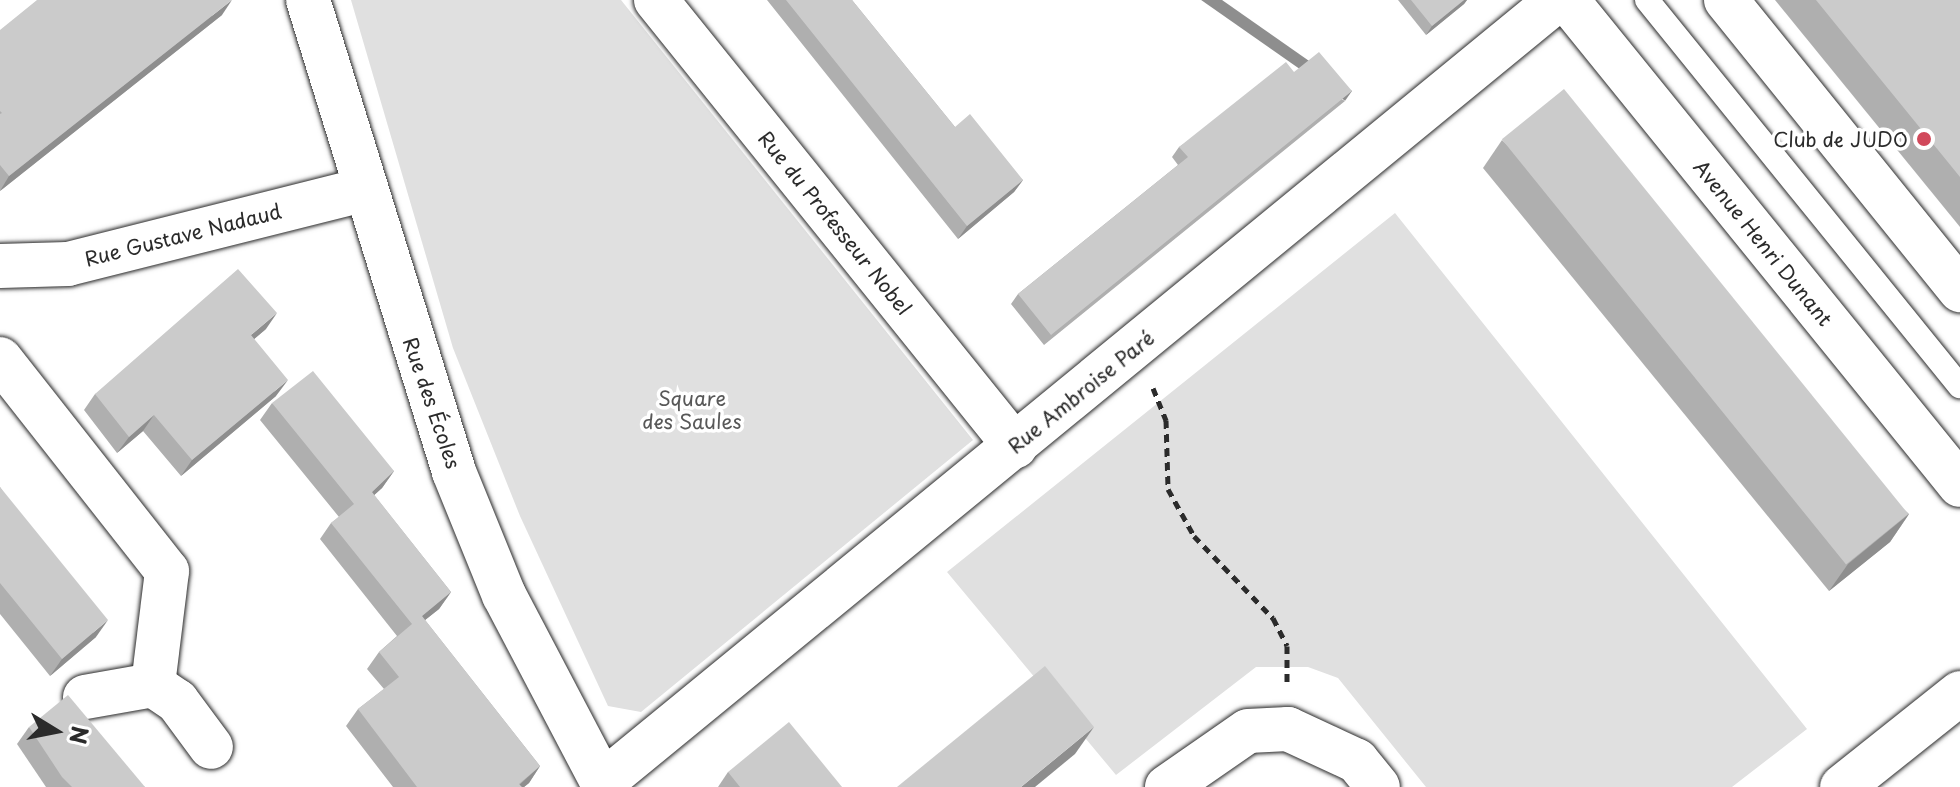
<!DOCTYPE html>
<html>
<head>
<meta charset="utf-8">
<style>
  body { margin:0 }
  #map { position:relative; width:1960px; height:787px; overflow:hidden; background:#fff; font-family:"Playpen Sans",sans-serif }
  div>[style] { position:absolute }
  .green>* { inset:0; background:#e0e0e0 }
  .path>* { height:5px; margin-top:-2.5px; transform-origin:0; background:repeating-linear-gradient(90deg,#2b2b2b 0 8px,transparent 0 14px) }
  .roads { filter:drop-shadow(0 0 2px #2b2b2b) drop-shadow(0 0 2px #2b2b2b) }
  .service>* { height:24px; margin:-12px; padding:0 12px; transform-origin:12px; border-radius:12px; background:#fff }
  .minor>* { height:44px; margin:-22px; padding:0 22px; transform-origin:22px; border-radius:22px; background:#fff }
  .wall>* { inset:0; background:#afafaf }
  .shaded-wall>* { inset:0; background:#8e8e8e; transform-origin:0 0 }
  .building>* { inset:0; background:#cbcbcb; transform-origin:0 0 }
  .dots>* { width:22px; height:22px; translate:-50% -50%; box-sizing:border-box; border:4px solid #fff; border-radius:50% }
  span { translate:-50% -50%; white-space:nowrap; text-align:center; line-height:1.15; -webkit-text-stroke:7px #fff; paint-order:stroke }
  .poi-label { font-size:20px; color:#2b2b2b }
  .right { translate:-100% -50%; text-align:right }
  .street-label { font-size:20px; color:#2b2b2b }
  .park-label { font-size:20px; color:#585858 }
  .north { position:absolute; left:16px; top:691px; width:80px; height:80px; -webkit-text-stroke:6px #fff; paint-order:stroke; rotate:100deg; font-size:22px; font-weight:700; line-height:32px; text-align:center; color:#2b2b2b }
  .north::after { content:''; display:block; margin:auto; width:28px; height:36px; background:#2b2b2b; clip-path:polygon(50% 0,100% 100%,50% 72%,0 100%) }
</style>
</head>
<body>
<div id="map">
  <div class="green">
    <i style="clip-path:polygon(351px 0,621px 0,973px 440px,641px 712px,608px 706px,520px 516px,453px 348px)"></i>
    <i style="clip-path:polygon(1395px 213px,1807px 729px,1732px 787px,1426px 787px,1338px 678px,1308px 667px,1256px 667px,1116px 775px,947px 572px)"></i>
  </div>
  <div class="path">
    <i style="left:1153px;top:388px;width:35px;rotate:68deg"></i>
    <i style="left:1166px;top:420px;width:69px;rotate:88.3deg"></i>
    <i style="left:1168px;top:489px;width:54px;rotate:61deg"></i>
    <i style="left:1194px;top:536px;width:114px;rotate:46.1deg"></i>
    <i style="left:1273px;top:618px;width:31px;rotate:63deg"></i>
    <i style="left:1287px;top:646px;width:39px;rotate:90deg"></i>
  </div>
  <div class="roads">
    <div class="service">
      <i style="left:1647px;top:0;width:497px;rotate:51deg"></i>
    </div>
    <div class="minor">
      <i style="left:308px;top:0;width:494px;rotate:72.8deg"></i>
      <i style="left:454px;top:472px;width:133px;rotate:67.9deg"></i>
      <i style="left:504px;top:595px;width:217px;rotate:62.3deg"></i>
      <i style="left:656px;top:0;width:573px;rotate:51.17deg"></i>
      <i style="left:1567px;top:0;width:624px;rotate:50.98deg"></i>
      <i style="left:1726px;top:0;width:373px;rotate:51.1deg"></i>
      <i style="left:0;top:266px;width:68px;rotate:-1.7deg"></i>
      <i style="left:68px;top:264px;width:304px;rotate:-14.1deg"></i>
      <i style="left:0;top:359px;width:270px;rotate:51.8deg"></i>
      <i style="left:167px;top:571px;width:115px;rotate:97deg"></i>
      <i style="left:153px;top:685px;width:29px;rotate:34deg"></i>
      <i style="left:177px;top:701px;width:57px;rotate:53.5deg"></i>
      <i style="left:85px;top:697px;width:69px;rotate:-10deg"></i>
      <i style="left:603px;top:782px;width:1234px;rotate:-39.34deg"></i>
      <i style="left:1167px;top:787px;width:98px;rotate:-34.7deg"></i>
      <i style="left:1248px;top:731px;width:40px;rotate:-2.9deg"></i>
      <i style="left:1288px;top:729px;width:76px;rotate:24.9deg"></i>
      <i style="left:1357px;top:761px;width:33px;rotate:51deg"></i>
      <i style="left:1842px;top:787px;width:151px;rotate:-38.5deg"></i>
    </div>
  </div>
  <div class="wall">
    <i style="clip-path:polygon(767px 0,852px 0,955px 127px,1023px 180px,1014px 192px,958px 239px)"></i>
    <i style="clip-path:polygon(1398px 0,1467px 0,1464px 4px,1426px 35px)"></i>
    <i style="clip-path:polygon(1775px 0,1960px 0,1960px 227px)"></i>
    <i style="clip-path:polygon(222px 15px,0 191px,0 30px)"></i>
    <i style="clip-path:polygon(1294px 72px,1345px 101px,1044px 345px,1011px 304px,1018px 294px,1178px 165px,1172px 157px,1179px 147px)"></i>
    <i style="clip-path:polygon(1502px 140px,1909px 514px,1890px 542px,1829px 591px,1483px 168px)"></i>
    <i style="clip-path:polygon(266px 329px,254px 339px,276px 396px,181px 476px,143px 431px,117px 453px,84px 410px,95px 394px)"></i>
    <i style="clip-path:polygon(272px 403px,394px 471px,382px 488px,374px 495px,451px 592px,439px 609px,425px 620px,540px 766px,529px 783px,524px 787px,393px 787px,346px 726px,358px 709px,384px 689px,367px 669px,379px 652px,397px 636px,320px 539px,331px 523px,339px 517px,260px 420px)"></i>
    <i style="clip-path:polygon(0 487px,96px 637px,50px 676px,0 614px)"></i>
    <i style="clip-path:polygon(29px 727px,145px 787px,46px 787px,17px 744px)"></i>
    <i style="clip-path:polygon(728px 772px,842px 787px,718px 787px)"></i>
  </div>
  <div class="shaded-wall">
    <i style="clip-path:polygon(232px 0,222px 15px,0 191px,9px 176px)"></i>
    <i style="clip-path:polygon(1464px 0,1467px 0,1464px 4px,1426px 35px,1432px 26px)"></i>
    <i style="left:1352px;top:91px;width:12px;height:387px;rotate:125deg"></i>
    <i style="clip-path:polygon(1023px 180px,1014px 192px,958px 239px,967px 226px)"></i>
    <i style="clip-path:polygon(277px 313px,266px 329px,240px 351px,251px 335px)"></i>
    <i style="clip-path:polygon(288px 380px,276px 396px,181px 476px,192px 460px)"></i>
    <i style="clip-path:polygon(154px 415px,143px 431px,117px 453px,129px 437px)"></i>
    <i style="clip-path:polygon(394px 471px,382px 488px,360px 508px,372px 492px)"></i>
    <i style="clip-path:polygon(1909px 514px,1890px 542px,1829px 591px,1848px 564px)"></i>
    <i style="clip-path:polygon(451px 592px,439px 609px,410px 632px,422px 616px)"></i>
    <i style="clip-path:polygon(108px 620px,96px 637px,50px 676px,62px 659px)"></i>
    <i style="clip-path:polygon(1094px 727px,1075px 754px,1035px 787px,1021px 787px)"></i>
    <i style="clip-path:polygon(540px 766px,529px 783px,524px 787px,517px 787px)"></i>
  </div>
  <div class="building">
    <i style="clip-path:polygon(37px 0,232px 0,9px 176px,0 165px,0 114px,2px 113px,0 111px,0 30px)"></i>
    <i style="clip-path:polygon(786px 0,852px 0,955px 127px,970px 114px,1023px 180px,967px 226px)"></i>
    <i style="clip-path:polygon(1411px 0,1464px 0,1432px 26px)"></i>
    <i style="clip-path:polygon(1816px 0,1960px 0,1960px 177px)"></i>
    <i style="clip-path:polygon(1319px 52px,1352px 91px,1051px 335px,1018px 294px,1188px 157px,1179px 147px,1286px 62px,1294px 72px)"></i>
    <i style="left:1564px;top:89px;width:547px;height:80px;rotate:51deg"></i>
    <i style="clip-path:polygon(238px 269px,277px 313px,251px 335px,288px 380px,192px 460px,154px 415px,129px 437px,95px 394px)"></i>
    <i style="clip-path:polygon(313px 371px,394px 471px,372px 492px,451px 592px,422px 616px,540px 766px,519px 784px,522px 787px,417px 787px,358px 709px,399px 677px,379px 652px,412px 624px,331px 523px,354px 504px,272px 403px)"></i>
    <i style="clip-path:polygon(0 487px,108px 620px,62px 659px,0 583px)"></i>
    <i style="clip-path:polygon(1045px 666px,1094px 727px,1021px 787px,897px 787px)"></i>
    <i style="clip-path:polygon(68px 695px,145px 787px,72px 787px,62px 777px,29px 727px)"></i>
    <i style="clip-path:polygon(789px 722px,842px 787px,740px 787px,728px 772px)"></i>
  </div>
  <div class="dots">
    <i style="left:1924px;top:139px;background:#d1495b"></i>
  </div>
  <div class="poi-label">
    <span class="right" style="left:1908px;top:139px">Club de JUDO</span>
  </div>
  <div class="street-label">
    <span style="left:835px;top:223px;rotate:51deg">Rue du Professeur Nobel</span>
    <span style="left:183px;top:235px;rotate:-14deg">Rue Gustave Nadaud</span>
    <span style="left:1763px;top:243px;rotate:51deg">Avenue Henri Dunant</span>
    <span style="left:1081px;top:392px;rotate:-39deg">Rue Ambroise Paré</span>
    <span style="left:432px;top:403px;rotate:71deg">Rue des Écoles</span>
  </div>
  <div class="park-label">
    <span style="left:692px;top:410px">Square<br>des Saules</span>
  </div>
  <div class="north">N</div>
</div>
</body>
</html>
